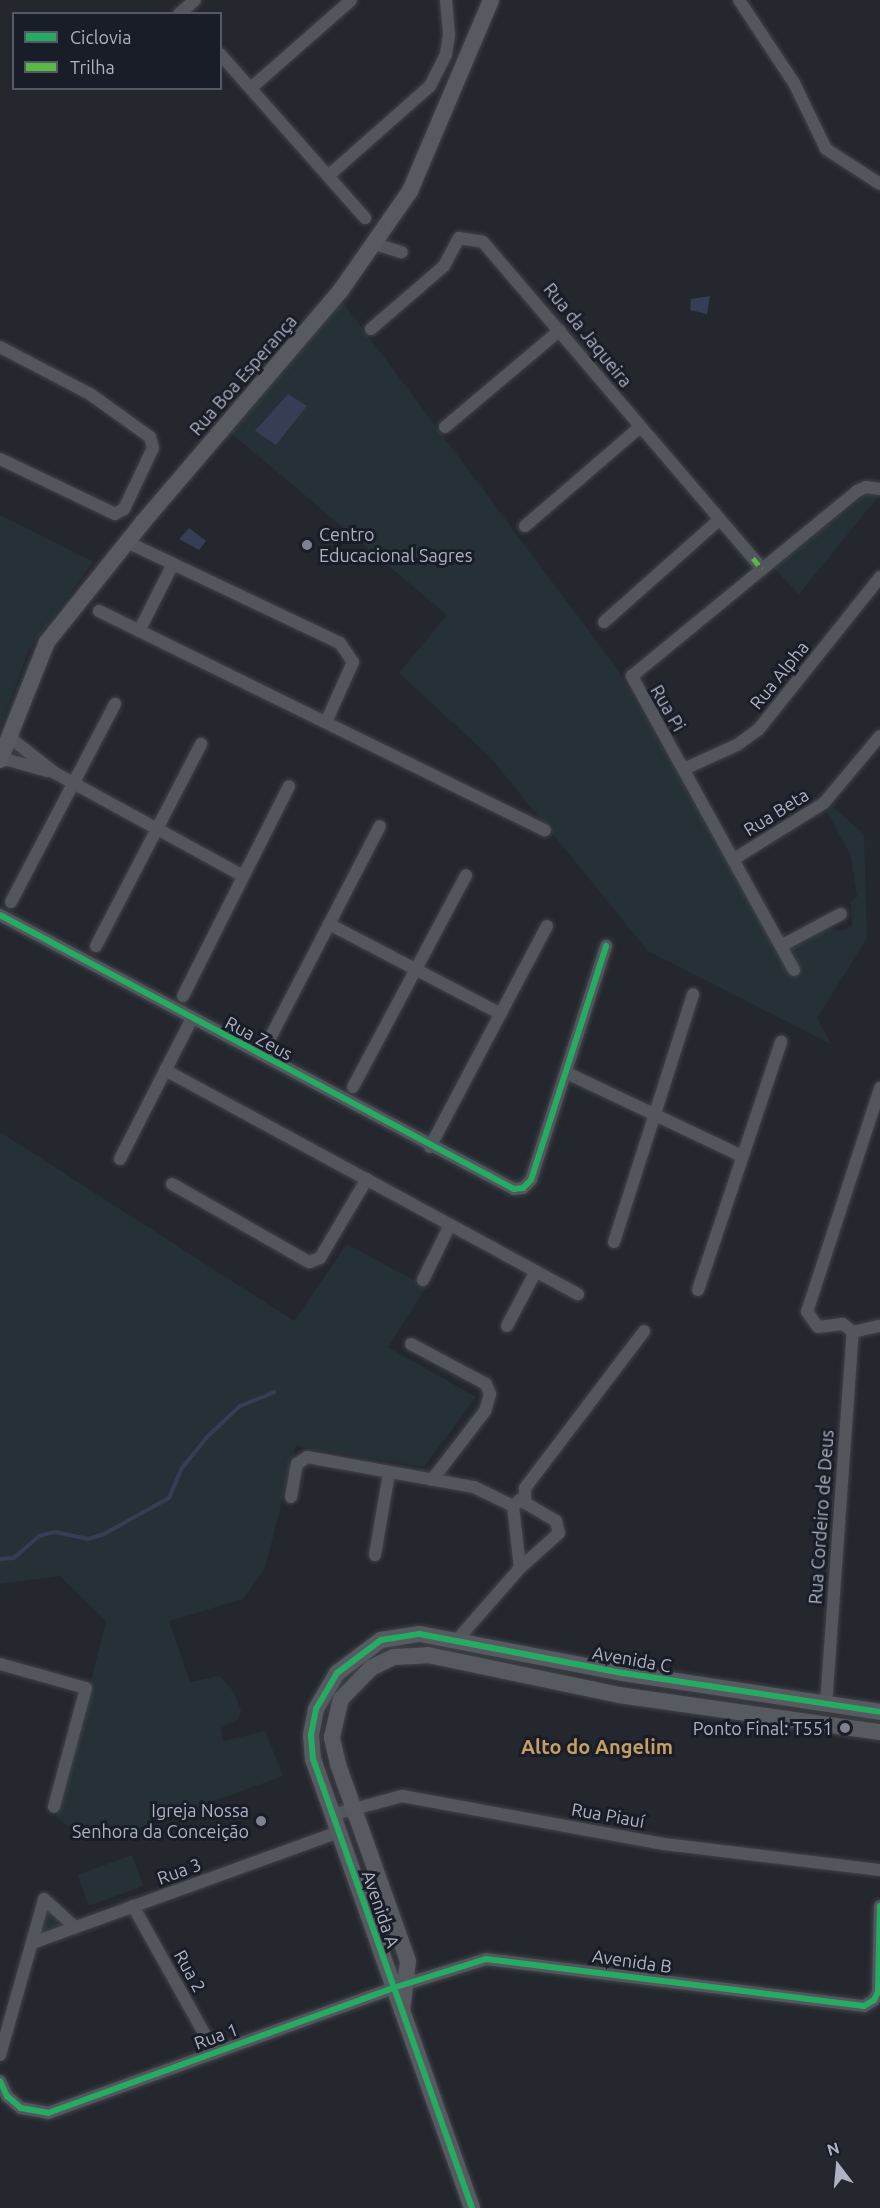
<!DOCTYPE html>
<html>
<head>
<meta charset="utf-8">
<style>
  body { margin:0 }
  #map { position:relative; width:880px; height:2208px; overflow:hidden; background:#25272f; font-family:Ubuntu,sans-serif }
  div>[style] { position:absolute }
  .green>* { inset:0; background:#253136; transform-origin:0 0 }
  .water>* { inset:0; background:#363e56 }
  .stream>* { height:4px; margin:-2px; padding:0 2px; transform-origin:2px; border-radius:2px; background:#363e56 }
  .roads { filter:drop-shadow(0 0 2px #414248) drop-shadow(0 0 2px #414248) }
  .street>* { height:12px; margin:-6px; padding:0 6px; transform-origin:6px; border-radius:6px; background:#54565d }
  .secondary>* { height:16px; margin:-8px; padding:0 8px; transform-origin:8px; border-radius:8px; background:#585a62 }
  .quiet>* { height:4.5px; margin-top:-2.25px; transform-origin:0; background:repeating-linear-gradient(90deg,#58b947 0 9px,transparent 0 13.5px) }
  .cycleway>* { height:6px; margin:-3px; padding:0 3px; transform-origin:3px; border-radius:3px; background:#26ab63 }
  .dots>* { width:16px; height:16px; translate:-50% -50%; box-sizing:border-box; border:3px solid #191d28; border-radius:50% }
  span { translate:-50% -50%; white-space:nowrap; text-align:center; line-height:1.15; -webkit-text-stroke:6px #191d28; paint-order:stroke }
  .street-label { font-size:18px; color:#aeb2c1 }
  .poi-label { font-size:18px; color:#aeb2c1 }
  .left { translate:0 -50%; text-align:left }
  .right { translate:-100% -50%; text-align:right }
  .neighbourhood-label { font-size:20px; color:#c69e63; font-weight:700 }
  .legend { position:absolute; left:12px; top:12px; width:210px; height:78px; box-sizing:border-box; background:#191d28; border:2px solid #555965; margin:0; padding:8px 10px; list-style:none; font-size:18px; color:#aeb2c1 }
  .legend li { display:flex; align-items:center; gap:12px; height:30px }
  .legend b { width:30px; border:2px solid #555965 }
  .north { position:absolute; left:808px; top:2136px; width:60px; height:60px; -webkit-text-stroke:4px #191d28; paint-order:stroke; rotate:344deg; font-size:16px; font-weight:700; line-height:24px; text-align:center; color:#aeb2c1 }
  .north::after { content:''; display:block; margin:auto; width:21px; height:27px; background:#aeb2c1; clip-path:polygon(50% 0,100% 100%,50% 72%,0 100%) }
</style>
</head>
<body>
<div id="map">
  <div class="green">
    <i style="clip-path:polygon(342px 301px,618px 670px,780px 955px,827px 928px,841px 931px,852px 926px,851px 901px,857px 897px,851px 856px,827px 812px,832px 806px,864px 834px,867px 938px,817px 1018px,831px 1044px,648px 951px,490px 757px,399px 673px,447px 615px,231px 433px)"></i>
    <i style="clip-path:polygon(871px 490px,878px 497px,799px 594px,774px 568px)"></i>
    <i style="clip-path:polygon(0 515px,93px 562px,28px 652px,0 729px)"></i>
    <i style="clip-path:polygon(0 1132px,294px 1321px,347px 1244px,426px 1287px,388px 1347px,476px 1397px,424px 1467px,296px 1446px,265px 1568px,243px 1599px,169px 1621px,190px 1682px,219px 1676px,233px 1691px,241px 1710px,238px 1719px,221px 1728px,223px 1741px,265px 1731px,283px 1776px,130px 1831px,68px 1826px,56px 1818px,106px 1621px,60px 1576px,0 1584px)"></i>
    <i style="left:132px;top:1855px;width:33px;height:58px;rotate:70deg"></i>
    <i style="clip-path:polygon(48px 1910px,71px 1926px,41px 1936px)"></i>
  </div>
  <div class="water">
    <i style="clip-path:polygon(710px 296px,707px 314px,690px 310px,691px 299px)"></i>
    <i style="clip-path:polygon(288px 394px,307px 406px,276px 445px,255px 431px)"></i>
    <i style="clip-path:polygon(189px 528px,206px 541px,199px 550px,179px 539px)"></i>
  </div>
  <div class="stream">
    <i style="left:0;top:1559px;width:14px;rotate:-4deg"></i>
    <i style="left:14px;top:1558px;width:33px;rotate:-41deg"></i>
    <i style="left:39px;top:1536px;width:16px;rotate:-14deg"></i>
    <i style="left:55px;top:1532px;width:34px;rotate:12deg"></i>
    <i style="left:88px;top:1539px;width:17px;rotate:-17deg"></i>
    <i style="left:104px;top:1534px;width:74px;rotate:-29deg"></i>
    <i style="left:169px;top:1498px;width:33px;rotate:-67deg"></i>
    <i style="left:182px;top:1468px;width:41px;rotate:-50.9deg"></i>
    <i style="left:208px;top:1436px;width:44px;rotate:-43.2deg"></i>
    <i style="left:240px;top:1406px;width:37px;rotate:-22deg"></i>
  </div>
  <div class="roads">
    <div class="street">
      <i style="left:739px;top:0;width:100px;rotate:56.5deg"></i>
      <i style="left:794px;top:83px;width:73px;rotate:64.1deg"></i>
      <i style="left:826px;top:149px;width:64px;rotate:32.9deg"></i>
      <i style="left:179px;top:14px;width:21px;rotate:-41deg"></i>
      <i style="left:220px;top:54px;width:219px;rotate:48.5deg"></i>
      <i style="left:251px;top:88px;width:133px;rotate:-41.3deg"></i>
      <i style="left:328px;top:176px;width:136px;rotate:-41.4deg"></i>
      <i style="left:430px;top:86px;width:36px;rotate:-63deg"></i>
      <i style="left:446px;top:54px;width:20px;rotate:-81deg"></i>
      <i style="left:449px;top:34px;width:34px;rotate:-95deg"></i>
      <i style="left:375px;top:244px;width:28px;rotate:17deg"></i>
      <i style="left:371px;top:329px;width:96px;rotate:-40.8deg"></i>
      <i style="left:444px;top:266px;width:32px;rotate:-62deg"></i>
      <i style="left:459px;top:238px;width:24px;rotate:9deg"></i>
      <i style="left:483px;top:242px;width:430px;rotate:49.5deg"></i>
      <i style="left:0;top:347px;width:102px;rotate:27.6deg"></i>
      <i style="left:90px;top:394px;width:74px;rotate:35.6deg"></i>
      <i style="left:150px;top:437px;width:11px;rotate:75deg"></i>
      <i style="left:153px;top:448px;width:68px;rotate:115.4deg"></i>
      <i style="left:124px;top:509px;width:10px;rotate:151deg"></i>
      <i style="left:115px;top:514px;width:127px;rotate:-154.4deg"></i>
      <i style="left:445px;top:427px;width:150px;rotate:-40.1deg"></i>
      <i style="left:525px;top:526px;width:152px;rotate:-40.7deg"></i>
      <i style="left:127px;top:542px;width:236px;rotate:25.4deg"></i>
      <i style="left:340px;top:643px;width:23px;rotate:56deg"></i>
      <i style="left:353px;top:662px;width:66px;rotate:114.2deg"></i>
      <i style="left:99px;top:611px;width:497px;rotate:26.2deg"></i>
      <i style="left:604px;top:622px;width:154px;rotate:-41.6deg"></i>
      <i style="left:139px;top:631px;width:73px;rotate:-63.1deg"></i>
      <i style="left:9px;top:737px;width:58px;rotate:38deg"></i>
      <i style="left:55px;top:773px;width:214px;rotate:28.7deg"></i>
      <i style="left:1px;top:758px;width:49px;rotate:15.5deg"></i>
      <i style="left:684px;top:769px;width:58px;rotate:-24.4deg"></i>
      <i style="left:737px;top:745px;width:26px;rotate:-36deg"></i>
      <i style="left:758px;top:730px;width:196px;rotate:-51.4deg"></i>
      <i style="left:734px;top:859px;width:106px;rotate:-31.9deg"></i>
      <i style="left:824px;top:803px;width:87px;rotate:-50.1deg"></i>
      <i style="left:11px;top:902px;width:224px;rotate:-62.3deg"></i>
      <i style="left:0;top:915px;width:582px;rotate:28.06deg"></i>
      <i style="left:514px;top:1189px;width:9px;rotate:-6deg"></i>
      <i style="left:523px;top:1188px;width:11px;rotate:-45deg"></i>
      <i style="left:531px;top:1180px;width:246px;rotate:-72.2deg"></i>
      <i style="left:329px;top:924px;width:194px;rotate:27.6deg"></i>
      <i style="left:96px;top:946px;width:228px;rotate:-62.5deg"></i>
      <i style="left:781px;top:946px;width:68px;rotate:-28.1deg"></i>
      <i style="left:794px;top:970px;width:336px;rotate:-118.9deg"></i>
      <i style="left:632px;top:676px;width:291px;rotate:-39.4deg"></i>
      <i style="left:857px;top:491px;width:10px;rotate:-24deg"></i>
      <i style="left:866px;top:487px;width:14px;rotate:8deg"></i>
      <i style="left:183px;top:996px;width:235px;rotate:-63.2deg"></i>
      <i style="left:268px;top:1042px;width:243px;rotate:-62.6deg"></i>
      <i style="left:165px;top:1070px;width:470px;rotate:28.5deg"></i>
      <i style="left:567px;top:1073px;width:194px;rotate:25.4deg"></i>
      <i style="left:353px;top:1087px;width:240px;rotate:-61.9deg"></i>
      <i style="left:430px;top:1147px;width:250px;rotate:-62.1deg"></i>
      <i style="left:120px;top:1159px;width:158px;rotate:-62.9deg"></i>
      <i style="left:172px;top:1184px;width:158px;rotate:29.7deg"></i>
      <i style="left:309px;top:1262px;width:12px;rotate:-20deg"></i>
      <i style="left:320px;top:1258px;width:92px;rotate:-59.3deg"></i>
      <i style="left:614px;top:1242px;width:260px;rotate:-72.3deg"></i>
      <i style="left:423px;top:1280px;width:61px;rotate:-63.9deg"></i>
      <i style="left:698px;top:1290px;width:262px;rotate:-71.5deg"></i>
      <i style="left:507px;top:1326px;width:62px;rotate:-62.2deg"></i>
      <i style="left:853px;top:1332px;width:13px;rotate:-141deg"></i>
      <i style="left:843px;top:1324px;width:25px;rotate:173deg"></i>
      <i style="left:818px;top:1327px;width:19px;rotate:-126deg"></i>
      <i style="left:807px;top:1312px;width:236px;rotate:-71.9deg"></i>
      <i style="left:853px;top:1332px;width:28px;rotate:-13deg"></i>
      <i style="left:411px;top:1344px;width:85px;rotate:28.1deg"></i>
      <i style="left:486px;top:1384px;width:11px;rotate:68deg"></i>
      <i style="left:490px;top:1394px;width:18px;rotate:106deg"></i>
      <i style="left:485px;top:1411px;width:87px;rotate:127.5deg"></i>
      <i style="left:291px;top:1497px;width:34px;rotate:-80deg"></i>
      <i style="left:297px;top:1464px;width:12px;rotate:-35deg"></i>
      <i style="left:307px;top:1457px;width:170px;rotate:10.2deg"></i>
      <i style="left:474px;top:1487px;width:43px;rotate:26deg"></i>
      <i style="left:525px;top:1501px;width:13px;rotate:-90deg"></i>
      <i style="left:525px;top:1488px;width:197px;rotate:-52.8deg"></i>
      <i style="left:375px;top:1555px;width:83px;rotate:-80.3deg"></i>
      <i style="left:457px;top:1640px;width:96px;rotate:-48.8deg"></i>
      <i style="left:520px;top:1568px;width:52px;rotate:-41.9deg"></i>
      <i style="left:559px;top:1533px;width:12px;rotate:-104deg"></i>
      <i style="left:556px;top:1521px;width:42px;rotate:-149.7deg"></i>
      <i style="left:520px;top:1500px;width:9px;rotate:139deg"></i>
      <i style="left:513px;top:1506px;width:62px;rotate:83.6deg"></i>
      <i style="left:0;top:1664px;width:89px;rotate:15.6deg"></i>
      <i style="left:86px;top:1688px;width:123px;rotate:105.1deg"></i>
      <i style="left:826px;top:1705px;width:374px;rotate:-85.9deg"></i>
      <i style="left:332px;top:1815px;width:73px;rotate:-15.2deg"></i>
      <i style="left:402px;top:1796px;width:266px;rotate:10.4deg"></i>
      <i style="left:664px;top:1844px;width:218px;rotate:6.9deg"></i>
      <i style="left:133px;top:1906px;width:168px;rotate:60.8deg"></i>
      <i style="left:32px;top:1943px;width:326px;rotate:-19.9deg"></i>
      <i style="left:0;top:2055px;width:162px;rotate:-74.2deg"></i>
      <i style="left:44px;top:1899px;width:42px;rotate:42.1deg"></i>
      <i style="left:0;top:2081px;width:17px;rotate:65deg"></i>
      <i style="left:7px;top:2096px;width:18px;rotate:41deg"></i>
      <i style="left:21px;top:2108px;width:27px;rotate:10deg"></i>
      <i style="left:48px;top:2113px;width:367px;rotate:-19.9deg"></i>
      <i style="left:393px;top:1988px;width:97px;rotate:-17.3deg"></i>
      <i style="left:486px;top:1959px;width:381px;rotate:7.1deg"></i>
      <i style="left:864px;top:2006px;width:12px;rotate:-31deg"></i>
      <i style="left:874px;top:2000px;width:9px;rotate:-63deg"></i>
      <i style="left:878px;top:1992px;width:86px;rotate:-88.7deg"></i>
    </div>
    <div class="secondary">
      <i style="left:0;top:760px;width:127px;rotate:-68.3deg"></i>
      <i style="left:47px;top:642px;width:154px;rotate:-51.3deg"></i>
      <i style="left:143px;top:522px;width:305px;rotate:-49.5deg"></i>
      <i style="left:341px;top:290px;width:121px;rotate:-55.1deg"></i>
      <i style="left:410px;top:191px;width:207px;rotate:-67deg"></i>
      <i style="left:402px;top:2011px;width:50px;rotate:-83.2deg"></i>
      <i style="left:408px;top:1961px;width:209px;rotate:-109.6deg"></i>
      <i style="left:338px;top:1764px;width:28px;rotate:-103deg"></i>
      <i style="left:332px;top:1737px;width:39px;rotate:-77deg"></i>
      <i style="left:341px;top:1699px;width:43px;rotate:-45.9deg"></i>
      <i style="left:371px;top:1668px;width:25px;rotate:-26deg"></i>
      <i style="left:394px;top:1657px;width:34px;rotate:-3deg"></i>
      <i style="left:428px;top:1655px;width:195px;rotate:11.8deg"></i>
      <i style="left:619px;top:1695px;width:264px;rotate:8.1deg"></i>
      <i style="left:472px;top:2208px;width:476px;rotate:-109.5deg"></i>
      <i style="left:313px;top:1759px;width:24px;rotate:-95deg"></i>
      <i style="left:311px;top:1735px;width:26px;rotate:-79deg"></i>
      <i style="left:316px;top:1709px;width:42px;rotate:-59.7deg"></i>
      <i style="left:337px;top:1673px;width:55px;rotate:-36.9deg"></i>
      <i style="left:381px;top:1640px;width:39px;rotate:-9deg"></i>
      <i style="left:420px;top:1634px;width:207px;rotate:10.9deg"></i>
      <i style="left:623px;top:1673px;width:260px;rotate:8.6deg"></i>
    </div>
  </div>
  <div class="quiet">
    <i style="left:753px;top:558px;width:14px;rotate:51deg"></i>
  </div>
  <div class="cycleway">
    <i style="left:0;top:915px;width:582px;rotate:28.06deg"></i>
    <i style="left:514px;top:1189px;width:9px;rotate:-6deg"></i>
    <i style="left:523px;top:1188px;width:11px;rotate:-45deg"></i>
    <i style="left:531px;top:1180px;width:246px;rotate:-72.2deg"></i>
    <i style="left:0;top:2081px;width:17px;rotate:65deg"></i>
    <i style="left:7px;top:2096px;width:18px;rotate:41deg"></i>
    <i style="left:21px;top:2108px;width:27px;rotate:10deg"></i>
    <i style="left:48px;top:2113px;width:367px;rotate:-19.9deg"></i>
    <i style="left:393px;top:1988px;width:97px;rotate:-17.3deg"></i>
    <i style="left:486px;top:1959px;width:381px;rotate:7.1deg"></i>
    <i style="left:864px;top:2006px;width:12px;rotate:-31deg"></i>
    <i style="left:874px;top:2000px;width:9px;rotate:-63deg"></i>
    <i style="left:878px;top:1992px;width:86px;rotate:-88.7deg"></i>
    <i style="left:472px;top:2208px;width:476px;rotate:-109.5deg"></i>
    <i style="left:313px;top:1759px;width:24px;rotate:-95deg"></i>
    <i style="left:311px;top:1735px;width:26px;rotate:-79deg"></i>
    <i style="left:316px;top:1709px;width:42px;rotate:-59.7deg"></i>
    <i style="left:337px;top:1673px;width:55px;rotate:-36.9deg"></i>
    <i style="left:381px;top:1640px;width:39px;rotate:-9deg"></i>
    <i style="left:420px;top:1634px;width:207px;rotate:10.9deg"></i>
    <i style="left:623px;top:1673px;width:260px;rotate:8.6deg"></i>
  </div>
  <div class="dots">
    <i style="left:307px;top:545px;background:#7e818e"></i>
    <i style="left:845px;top:1728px;background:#7e818e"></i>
    <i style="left:261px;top:1821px;background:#7e818e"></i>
  </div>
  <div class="street-label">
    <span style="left:588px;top:335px;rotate:51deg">Rua da Jaqueira</span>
    <span style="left:243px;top:375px;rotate:-49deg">Rua Boa Esperança</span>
    <span style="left:779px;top:675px;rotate:-51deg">Rua Alpha</span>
    <span style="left:668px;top:708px;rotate:60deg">Rua Pi</span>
    <span style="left:776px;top:812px;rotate:-32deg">Rua Beta</span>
    <span style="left:259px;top:1038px;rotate:28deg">Rua Zeus</span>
    <span style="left:821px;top:1517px;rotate:-86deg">Rua Cordeiro de Deus</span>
    <span style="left:632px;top:1659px;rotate:10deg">Avenida C</span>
    <span style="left:608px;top:1815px;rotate:10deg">Rua Piauí</span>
    <span style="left:179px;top:1871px;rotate:-20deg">Rua 3</span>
    <span style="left:381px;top:1909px;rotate:71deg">Avenida A</span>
    <span style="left:632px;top:1961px;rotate:8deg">Avenida B</span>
    <span style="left:190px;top:1971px;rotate:61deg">Rua 2</span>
    <span style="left:216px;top:2036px;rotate:-20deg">Rua 1</span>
  </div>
  <div class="poi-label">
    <span class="left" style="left:319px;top:545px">Centro<br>Educacional Sagres</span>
    <span class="right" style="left:833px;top:1728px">Ponto Final: T551</span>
    <span class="right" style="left:249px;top:1821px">Igreja Nossa<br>Senhora da Conceição</span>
  </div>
  <div class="neighbourhood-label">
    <span style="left:597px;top:1746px">Alto do Angelim</span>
  </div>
  <ul class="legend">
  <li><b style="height:8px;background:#26ab63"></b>Ciclovia</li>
  <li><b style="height:8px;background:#58b947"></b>Trilha</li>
  </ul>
  <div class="north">N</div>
</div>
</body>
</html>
